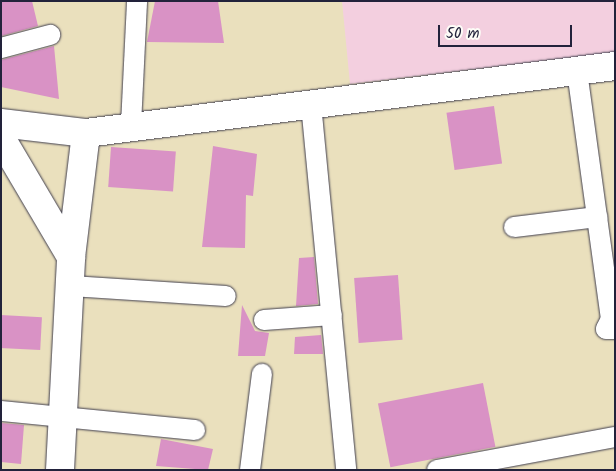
<!DOCTYPE html>
<html>
<head>
<meta charset="utf-8">
<style>
  body { margin:0 }
  #map { position:relative; width:616px; height:471px; overflow:hidden; background:#eae0bd; font-family:Kalam,sans-serif }
  div>[style] { position:absolute }
  .built>* { inset:0; background:#f3cfdf }
  .building>* { inset:0; background:#d992c5; transform-origin:0 0 }
  .roads { filter:drop-shadow(0 0 1px #403e4e) drop-shadow(0 0 1px #403e4e) }
  .street>* { height:20px; margin:-10px; padding:0 10px; transform-origin:10px; border-radius:10px; background:#fff }
  .secondary>* { height:28px; margin:-14px; padding:0 14px; transform-origin:14px; border-radius:14px; background:#fff }
  span { translate:-50% -50%; white-space:nowrap; text-align:center; line-height:1.15; -webkit-text-stroke:4px #fdfcf7; paint-order:stroke }
  .frame { position:absolute; inset:0; border:2px solid #22223b; pointer-events:none }
  .scale { position:absolute; left:438px; top:25px; width:134px; height:22px; box-sizing:border-box; border:2px solid #22223b; border-top:0; padding-left:6px; font-size:15px; line-height:18px; white-space:nowrap; color:#22223b; -webkit-text-stroke:4px #fdfcf7; paint-order:stroke }
</style>
</head>
<body>
<div id="map">
  <div class="built">
    <i style="clip-path:polygon(342px 1px,615px 1px,615px 52px,350px 84px)"></i>
  </div>
  <div class="building">
    <i style="clip-path:polygon(1px 1px,32px 1px,38px 26px,1px 36px)"></i>
    <i style="clip-path:polygon(155px 1px,218px 1px,224px 43px,147px 42px)"></i>
    <i style="clip-path:polygon(54px 46px,59px 99px,1px 87px,1px 60px)"></i>
    <i style="left:494px;top:106px;width:58px;height:48px;rotate:82deg"></i>
    <i style="clip-path:polygon(213px 146px,257px 154px,253px 196px,246px 195px,245px 248px,202px 247px)"></i>
    <i style="left:111px;top:147px;width:65px;height:40px;rotate:4deg"></i>
    <i style="clip-path:polygon(314px 257px,318px 304px,296px 306px,299px 258px)"></i>
    <i style="left:398px;top:275px;width:65px;height:44px;rotate:86deg"></i>
    <i style="clip-path:polygon(242px 305px,255px 331px,269px 333px,265px 356px,238px 356px)"></i>
    <i style="left:1px;top:315px;width:41px;height:33px;rotate:3deg"></i>
    <i style="clip-path:polygon(321px 335px,323px 354px,294px 354px,295px 337px)"></i>
    <i style="left:483px;top:383px;width:65px;height:107px;rotate:79deg"></i>
    <i style="clip-path:polygon(1px 423px,24px 425px,21px 464px,1px 462px)"></i>
    <i style="clip-path:polygon(161px 439px,213px 449px,208px 470px,156px 466px)"></i>
  </div>
  <div class="roads">
    <div class="street">
      <i style="left:1px;top:48px;width:51px;rotate:-14.9deg"></i>
      <i style="left:577px;top:71px;width:250px;rotate:82.2deg"></i>
      <i style="left:611px;top:319px;width:11px;rotate:117deg"></i>
      <i style="left:606px;top:329px;width:9px"></i>
      <i style="left:311px;top:104px;width:368px;rotate:84.5deg"></i>
      <i style="left:131px;top:125px;width:124px;rotate:-87.2deg"></i>
      <i style="left:514px;top:227px;width:84px;rotate:-6.9deg"></i>
      <i style="left:71px;top:286px;width:155px;rotate:3.7deg"></i>
      <i style="left:264px;top:320px;width:68px;rotate:-4.2deg"></i>
      <i style="left:1px;top:411px;width:195px;rotate:5.6deg"></i>
      <i style="left:250px;top:470px;width:97px;rotate:-82.9deg"></i>
      <i style="left:437px;top:470px;width:181px;rotate:-10.5deg"></i>
    </div>
    <div class="secondary">
      <i style="left:1px;top:123px;width:86px;rotate:6.7deg"></i>
      <i style="left:86px;top:133px;width:533px;rotate:-7.22deg"></i>
      <i style="left:1px;top:138px;width:138px;rotate:59.5deg"></i>
      <i style="left:60px;top:470px;width:213px;rotate:-87deg"></i>
      <i style="left:71px;top:257px;width:125px;rotate:-83.1deg"></i>
    </div>
  </div>
  <div class="frame"></div>
  <div class="scale">50 m</div>
</div>
</body>
</html>
